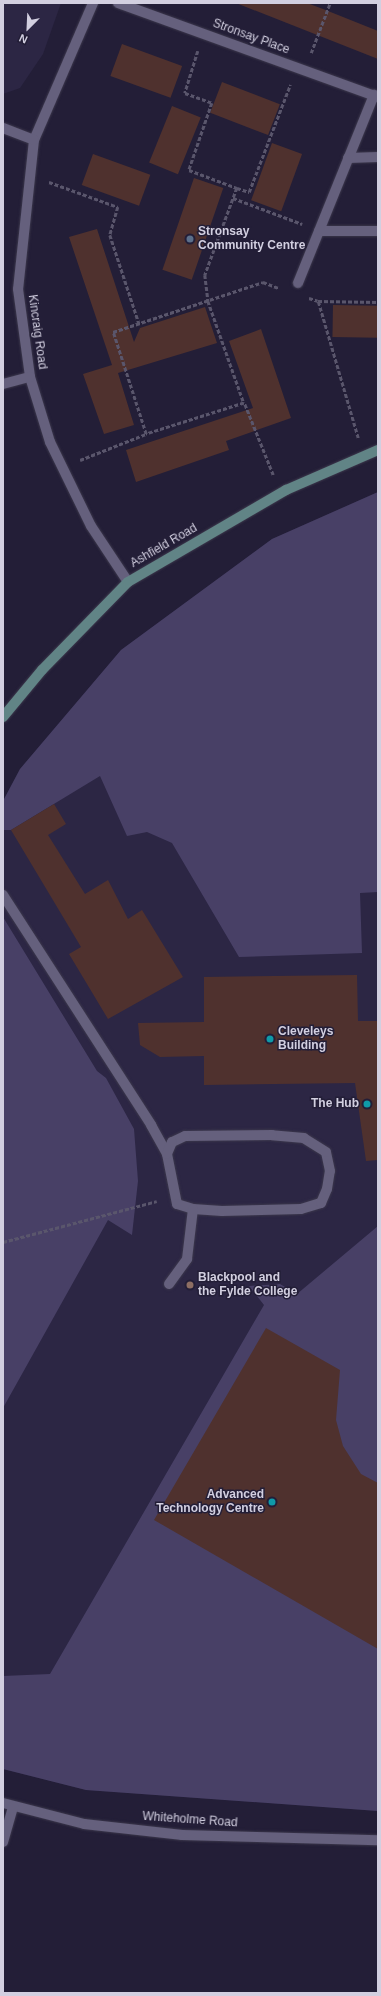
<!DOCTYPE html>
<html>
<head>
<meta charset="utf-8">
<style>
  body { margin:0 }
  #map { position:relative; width:381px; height:1996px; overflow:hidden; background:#231e37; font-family:Helvetica,sans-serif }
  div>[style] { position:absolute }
  .built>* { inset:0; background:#2c2644 }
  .green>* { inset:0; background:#484066 }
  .building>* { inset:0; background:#4f312e; transform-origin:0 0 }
  .path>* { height:2.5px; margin-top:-1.25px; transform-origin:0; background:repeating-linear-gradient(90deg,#5a566c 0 4px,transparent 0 6px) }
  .roads { filter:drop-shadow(0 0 1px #3c384c) drop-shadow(0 0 1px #3c384c) }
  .lane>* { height:10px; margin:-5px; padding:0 5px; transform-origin:5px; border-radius:5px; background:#65607d }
  .street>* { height:10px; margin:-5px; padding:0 5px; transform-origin:5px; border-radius:5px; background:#65607d }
  .secondary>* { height:10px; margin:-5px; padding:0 5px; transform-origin:5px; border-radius:5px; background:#618486 }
  .dots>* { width:11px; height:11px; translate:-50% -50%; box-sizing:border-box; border:2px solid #231e37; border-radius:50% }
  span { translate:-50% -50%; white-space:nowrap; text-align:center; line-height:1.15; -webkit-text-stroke:3px #231e37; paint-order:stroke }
  .street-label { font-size:12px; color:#d2cfe0 }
  .poi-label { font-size:12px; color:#d2cfe0; font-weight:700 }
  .left { translate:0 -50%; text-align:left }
  .right { translate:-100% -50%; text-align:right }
  .frame { position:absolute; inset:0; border:4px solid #d2cfe0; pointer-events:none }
  .north { position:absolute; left:8px; top:8px; width:40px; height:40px; -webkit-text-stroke:3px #231e37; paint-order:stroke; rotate:204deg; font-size:11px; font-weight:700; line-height:16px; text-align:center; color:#d2cfe0 }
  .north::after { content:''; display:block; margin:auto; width:14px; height:18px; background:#d2cfe0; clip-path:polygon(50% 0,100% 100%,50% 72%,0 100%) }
</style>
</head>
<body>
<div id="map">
  <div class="built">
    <i style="clip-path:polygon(3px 3px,61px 3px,43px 54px,20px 88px,3px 94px)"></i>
    <i style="clip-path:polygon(378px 492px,378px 1811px,86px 1790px,3px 1769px,3px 801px,20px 769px,121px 650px,272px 539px)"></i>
  </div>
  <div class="green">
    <i style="clip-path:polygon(378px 492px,378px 892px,360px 893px,362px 953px,239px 957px,172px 843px,147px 832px,127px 836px,100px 776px,11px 830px,3px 830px,3px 801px,20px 769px,121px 650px,272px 539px)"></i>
    <i style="clip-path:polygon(3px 917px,97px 1071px,106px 1078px,134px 1129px,138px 1181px,132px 1235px,108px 1220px,3px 1408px)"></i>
    <i style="clip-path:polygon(378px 1226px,378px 1811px,86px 1790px,3px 1769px,3px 1676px,50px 1674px,264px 1305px,249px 1286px,280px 1284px,297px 1294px)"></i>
  </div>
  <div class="building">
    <i style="clip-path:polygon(236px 3px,307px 3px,323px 9px,378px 31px,378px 59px)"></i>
    <i style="left:122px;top:44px;width:64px;height:34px;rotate:20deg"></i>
    <i style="left:222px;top:82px;width:62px;height:33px;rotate:21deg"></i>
    <i style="left:172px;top:106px;width:31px;height:61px;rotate:22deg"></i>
    <i style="left:272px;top:143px;width:32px;height:61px;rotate:20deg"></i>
    <i style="left:93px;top:154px;width:61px;height:33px;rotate:20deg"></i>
    <i style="left:194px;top:178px;width:31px;height:97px;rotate:19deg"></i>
    <i style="clip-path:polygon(97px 229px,134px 342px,140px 328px,205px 307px,217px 343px,118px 373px,134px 425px,104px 434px,83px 374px,112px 365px,69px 237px)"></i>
    <i style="left:333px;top:305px;width:45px;height:32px;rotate:1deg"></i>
    <i style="clip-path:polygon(261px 329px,291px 418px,226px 441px,229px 450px,136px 482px,126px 450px,253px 408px,229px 341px)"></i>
    <i style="clip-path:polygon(54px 804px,66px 824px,48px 835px,85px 894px,108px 880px,128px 919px,142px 910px,183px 977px,108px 1019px,69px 954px,81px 947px,11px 830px)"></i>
    <i style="clip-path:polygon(357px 975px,358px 1021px,378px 1021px,378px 1160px,366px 1161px,355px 1083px,204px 1085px,204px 1056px,160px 1057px,140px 1045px,138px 1023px,204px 1022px,204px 977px)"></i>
    <i style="clip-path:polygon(266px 1328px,340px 1370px,336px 1420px,343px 1446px,361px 1474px,378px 1483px,378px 1649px,154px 1520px)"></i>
  </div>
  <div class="path">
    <i style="left:198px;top:51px;width:44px;rotate:107.2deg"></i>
    <i style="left:185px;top:93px;width:29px;rotate:20deg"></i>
    <i style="left:212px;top:103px;width:71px;rotate:108.9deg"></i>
    <i style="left:189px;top:170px;width:51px;rotate:20.6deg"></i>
    <i style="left:237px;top:188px;width:93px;rotate:110.2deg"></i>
    <i style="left:205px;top:275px;width:26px;rotate:83deg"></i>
    <i style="left:208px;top:301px;width:108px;rotate:70.6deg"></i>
    <i style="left:311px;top:53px;width:53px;rotate:-69.2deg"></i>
    <i style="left:49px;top:182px;width:73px;rotate:19.9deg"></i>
    <i style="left:118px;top:207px;width:29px;rotate:106deg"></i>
    <i style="left:110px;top:235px;width:93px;rotate:71.8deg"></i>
    <i style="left:237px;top:188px;width:13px;rotate:18deg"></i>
    <i style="left:249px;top:192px;width:115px;rotate:-69deg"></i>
    <i style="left:233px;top:198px;width:74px;rotate:20.6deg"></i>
    <i style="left:309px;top:298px;width:9px;rotate:18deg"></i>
    <i style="left:358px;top:438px;width:143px;rotate:-106.3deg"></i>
    <i style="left:318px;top:301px;width:60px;rotate:1deg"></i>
    <i style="left:80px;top:460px;width:71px;rotate:-21.5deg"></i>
    <i style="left:273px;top:475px;width:78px;rotate:-111.9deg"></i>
    <i style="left:244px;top:403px;width:103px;rotate:162.4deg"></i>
    <i style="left:146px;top:434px;width:107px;rotate:-107.9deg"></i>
    <i style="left:113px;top:332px;width:158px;rotate:-18.4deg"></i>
    <i style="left:263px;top:282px;width:17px;rotate:21deg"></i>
    <i style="left:3px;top:1242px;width:159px;rotate:-14.9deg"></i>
  </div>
  <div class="roads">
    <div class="lane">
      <i style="left:348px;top:158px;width:30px;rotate:-2deg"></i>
      <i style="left:319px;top:231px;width:59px"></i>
      <i style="left:3px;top:895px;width:274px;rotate:57.2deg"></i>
      <i style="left:151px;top:1125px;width:33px;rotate:61deg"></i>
      <i style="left:167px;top:1154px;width:51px;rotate:78.7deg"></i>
      <i style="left:177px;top:1204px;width:17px;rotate:17deg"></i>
      <i style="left:193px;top:1209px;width:29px;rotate:4deg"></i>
      <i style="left:222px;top:1211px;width:79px;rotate:-1.5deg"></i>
      <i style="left:301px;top:1209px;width:21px;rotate:-17deg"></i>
      <i style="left:321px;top:1203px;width:15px;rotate:-67deg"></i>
      <i style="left:327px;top:1189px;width:18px;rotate:-81deg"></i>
      <i style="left:330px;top:1171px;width:19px;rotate:-102deg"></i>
      <i style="left:326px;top:1152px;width:26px;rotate:-148deg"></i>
      <i style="left:304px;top:1138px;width:32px;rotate:-175deg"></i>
      <i style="left:272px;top:1135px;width:87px;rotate:179.3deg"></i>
      <i style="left:185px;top:1136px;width:14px;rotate:155deg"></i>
      <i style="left:172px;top:1142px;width:13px;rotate:113deg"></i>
      <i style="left:169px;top:1284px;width:31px;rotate:-54deg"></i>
      <i style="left:187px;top:1259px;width:50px;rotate:-83.2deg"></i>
    </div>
    <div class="street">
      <i style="left:93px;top:3px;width:149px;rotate:113.3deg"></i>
      <i style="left:34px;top:140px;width:150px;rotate:96.1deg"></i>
      <i style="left:18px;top:289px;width:89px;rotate:82.2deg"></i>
      <i style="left:30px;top:377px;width:68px;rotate:72.9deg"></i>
      <i style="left:50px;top:442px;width:93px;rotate:64deg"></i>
      <i style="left:91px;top:526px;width:67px;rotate:56.5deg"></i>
      <i style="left:118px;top:3px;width:276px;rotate:19.9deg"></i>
      <i style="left:3px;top:128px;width:33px;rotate:21deg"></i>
      <i style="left:298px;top:283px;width:203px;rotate:-68deg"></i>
      <i style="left:3px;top:384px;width:28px;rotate:-15deg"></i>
      <i style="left:3px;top:1803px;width:84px;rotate:14.5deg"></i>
      <i style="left:84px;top:1824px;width:99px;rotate:6.4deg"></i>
      <i style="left:182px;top:1835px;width:196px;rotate:1.5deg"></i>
      <i style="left:3px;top:1842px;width:37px;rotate:-74deg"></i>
    </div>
    <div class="secondary">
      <i style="left:3px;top:717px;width:61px;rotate:-50.3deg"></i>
      <i style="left:42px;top:670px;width:123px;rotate:-45.7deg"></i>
      <i style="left:128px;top:582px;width:183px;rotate:-30.2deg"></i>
      <i style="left:286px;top:490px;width:100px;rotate:-23.5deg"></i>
    </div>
  </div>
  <div class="dots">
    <i style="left:190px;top:239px;background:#5c6f8a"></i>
    <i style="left:270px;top:1039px;background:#0f9aa8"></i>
    <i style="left:367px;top:1104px;background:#0f9aa8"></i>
    <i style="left:190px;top:1285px;background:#8d6e63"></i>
    <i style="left:272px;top:1502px;background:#0f9aa8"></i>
  </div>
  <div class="street-label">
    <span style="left:251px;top:37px;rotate:20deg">Stronsay Place</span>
    <span style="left:37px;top:332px;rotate:82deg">Kincraig Road</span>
    <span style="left:164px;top:546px;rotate:-30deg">Ashfield Road</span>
    <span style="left:190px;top:1820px;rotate:4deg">Whiteholme Road</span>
  </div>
  <div class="poi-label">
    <span class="left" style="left:198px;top:239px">Stronsay<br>Community Centre</span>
    <span class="left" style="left:278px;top:1039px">Cleveleys<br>Building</span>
    <span class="right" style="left:359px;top:1104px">The Hub</span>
    <span class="left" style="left:198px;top:1285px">Blackpool and<br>the Fylde College</span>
    <span class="right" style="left:264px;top:1502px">Advanced<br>Technology Centre</span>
  </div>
  <div class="frame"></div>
  <div class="north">N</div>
</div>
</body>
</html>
